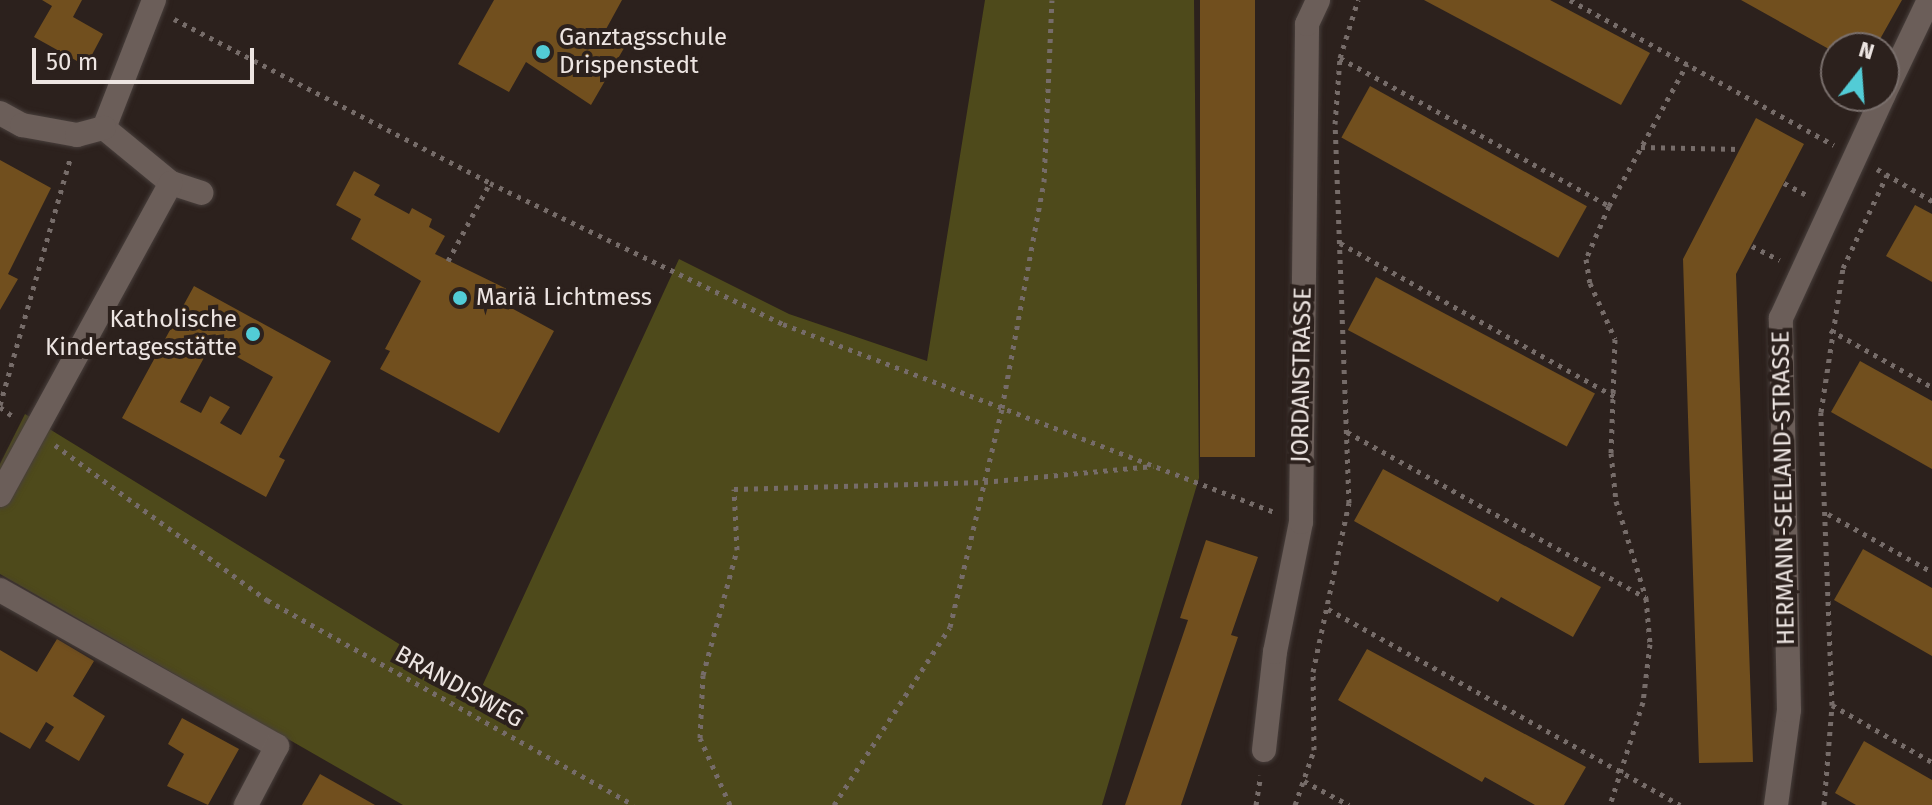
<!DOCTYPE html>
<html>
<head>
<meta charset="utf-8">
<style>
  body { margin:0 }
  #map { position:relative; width:1932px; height:805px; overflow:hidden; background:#2c211d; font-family:"Fira Sans",sans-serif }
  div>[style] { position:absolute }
  .green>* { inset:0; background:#4e4a1b }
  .building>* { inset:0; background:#714f1e; transform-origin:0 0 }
  .path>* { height:5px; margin-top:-2.5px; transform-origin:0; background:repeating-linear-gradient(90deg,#766c69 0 4px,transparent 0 10px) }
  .roads { filter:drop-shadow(0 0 2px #483f3c) drop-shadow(0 0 2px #483f3c) }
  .minor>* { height:24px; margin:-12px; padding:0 12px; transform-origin:12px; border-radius:12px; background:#6b5e59 }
  .dots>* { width:22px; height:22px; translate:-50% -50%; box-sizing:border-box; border:4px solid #2c211d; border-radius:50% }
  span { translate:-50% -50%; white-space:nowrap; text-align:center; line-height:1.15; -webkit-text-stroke:8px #2c211d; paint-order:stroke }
  .poi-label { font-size:24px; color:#ede5e2 }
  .left { translate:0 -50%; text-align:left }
  .right { translate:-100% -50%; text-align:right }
  .street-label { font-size:24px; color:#ede5e2 }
  .north { position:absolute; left:1820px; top:32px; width:80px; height:80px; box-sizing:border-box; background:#2c211d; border:2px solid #796f6c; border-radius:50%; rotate:17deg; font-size:22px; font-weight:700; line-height:32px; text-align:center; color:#ede5e2 }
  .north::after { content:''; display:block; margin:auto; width:28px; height:36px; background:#52ccd6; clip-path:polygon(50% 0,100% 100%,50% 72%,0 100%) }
  .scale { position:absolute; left:32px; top:48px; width:222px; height:36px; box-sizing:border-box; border:4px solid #ede5e2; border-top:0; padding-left:10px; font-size:24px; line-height:28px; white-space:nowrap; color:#ede5e2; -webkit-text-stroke:6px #2c211d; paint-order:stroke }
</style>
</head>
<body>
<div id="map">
  <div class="green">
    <i style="clip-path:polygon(985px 0,1194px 0,1199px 478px,1102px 805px,403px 805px,0 574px,0 464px,25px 414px,479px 693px,679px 259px,789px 314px,927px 361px)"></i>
  </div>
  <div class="building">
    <i style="clip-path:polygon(42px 0,82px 0,73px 17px,103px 34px,86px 66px,34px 37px,52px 6px)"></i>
    <i style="clip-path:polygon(494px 0,622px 0,605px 31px,627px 43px,591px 105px,526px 62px,509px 92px,458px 64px)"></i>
    <i style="left:1200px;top:0;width:55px;height:457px"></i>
    <i style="clip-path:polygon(1424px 0,1550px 0,1650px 53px,1621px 105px)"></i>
    <i style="clip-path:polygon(1741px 0,1902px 0,1875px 48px,1836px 48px,1836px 53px)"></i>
    <i style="left:1370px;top:86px;width:248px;height:59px;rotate:29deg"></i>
    <i style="clip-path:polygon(1756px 118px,1804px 144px,1736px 274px,1753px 762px,1699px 763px,1683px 259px)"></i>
    <i style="clip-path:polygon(0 160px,51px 188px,8px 274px,18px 279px,0 310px)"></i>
    <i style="clip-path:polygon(354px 171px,380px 185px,374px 195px,409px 214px,412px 208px,432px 219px,429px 227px,445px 236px,435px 254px,511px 291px,504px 304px,554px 331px,499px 433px,380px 369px,390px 351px,385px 349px,421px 281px,351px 239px,361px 219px,336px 205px)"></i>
    <i style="clip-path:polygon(1915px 205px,1932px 214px,1932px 282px,1886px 256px)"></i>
    <i style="left:1376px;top:277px;width:248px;height:60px;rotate:28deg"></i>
    <i style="clip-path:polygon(evenodd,194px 286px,331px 361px,279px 457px,285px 460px,266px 497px,122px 418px,194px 286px,212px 343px,273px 377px,241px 435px,220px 423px,230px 407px,210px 396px,201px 413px,180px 402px,212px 343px)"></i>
    <i style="clip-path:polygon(1860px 361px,1932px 401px,1932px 469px,1831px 412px)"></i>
    <i style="clip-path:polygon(1383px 469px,1601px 587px,1573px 637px,1501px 597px,1498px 602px,1354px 521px)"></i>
    <i style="clip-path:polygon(1206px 540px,1258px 557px,1231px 635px,1238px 637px,1181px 805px,1125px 805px,1188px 620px,1180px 618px)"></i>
    <i style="clip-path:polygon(1863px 549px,1932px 588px,1932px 656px,1834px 600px)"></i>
    <i style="clip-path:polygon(57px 639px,94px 661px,73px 696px,105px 716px,79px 761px,45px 741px,54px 727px,46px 722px,30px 749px,0 732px,0 650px,37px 672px)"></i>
    <i style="clip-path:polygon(1367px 649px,1586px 767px,1564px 805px,1535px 805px,1485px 777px,1482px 782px,1338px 700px)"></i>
    <i style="clip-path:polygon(182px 718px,239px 749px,208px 805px,167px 786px,184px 754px,168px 744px)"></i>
    <i style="clip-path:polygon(1864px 741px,1932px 780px,1932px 805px,1856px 805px,1835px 793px)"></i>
    <i style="clip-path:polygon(320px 774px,375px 805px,302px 805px)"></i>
  </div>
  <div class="path">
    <i style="left:1570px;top:0;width:301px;rotate:28.8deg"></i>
    <i style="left:174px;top:19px;width:356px;rotate:27.4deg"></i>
    <i style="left:490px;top:183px;width:325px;rotate:25.7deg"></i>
    <i style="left:783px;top:324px;width:529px;rotate:20.94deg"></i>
    <i style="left:1340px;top:58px;width:307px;rotate:28.8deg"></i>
    <i style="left:1609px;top:206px;width:162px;rotate:-61.2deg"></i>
    <i style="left:1641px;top:147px;width:100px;rotate:1.1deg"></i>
    <i style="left:1877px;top:169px;width:64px;rotate:30.2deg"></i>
    <i style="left:1784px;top:183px;width:27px;rotate:28deg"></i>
    <i style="left:1609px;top:206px;width:58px;rotate:113.5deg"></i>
    <i style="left:1586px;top:259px;width:24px;rotate:81deg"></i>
    <i style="left:1590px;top:283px;width:61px;rotate:65.9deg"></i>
    <i style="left:1615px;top:339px;width:114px;rotate:92deg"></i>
    <i style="left:1611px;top:453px;width:48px;rotate:84.1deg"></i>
    <i style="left:1616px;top:501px;width:102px;rotate:72.8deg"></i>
    <i style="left:1646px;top:598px;width:46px;rotate:85deg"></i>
    <i style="left:1650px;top:644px;width:58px;rotate:96.9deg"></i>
    <i style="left:1643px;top:702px;width:108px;rotate:107.8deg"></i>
    <i style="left:1340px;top:243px;width:316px;rotate:29.2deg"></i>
    <i style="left:1752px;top:246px;width:31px;rotate:27deg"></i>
    <i style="left:448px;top:261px;width:89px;rotate:-61.7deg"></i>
    <i style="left:1830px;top:330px;width:117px;rotate:29.2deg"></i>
    <i style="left:0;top:405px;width:256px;rotate:-74.1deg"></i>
    <i style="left:0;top:407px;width:17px;rotate:36deg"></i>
    <i style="left:1347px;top:432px;width:341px;rotate:29deg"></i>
    <i style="left:55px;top:445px;width:263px;rotate:36.2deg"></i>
    <i style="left:267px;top:600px;width:420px;rotate:29.2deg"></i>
    <i style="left:1828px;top:514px;width:119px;rotate:29.1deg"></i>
    <i style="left:1328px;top:609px;width:403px;rotate:29.1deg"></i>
    <i style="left:1832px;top:705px;width:115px;rotate:29.7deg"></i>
    <i style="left:1304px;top:781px;width:51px;rotate:28.1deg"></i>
    <i style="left:730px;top:805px;width:73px;rotate:-114.1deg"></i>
    <i style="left:700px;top:738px;width:63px;rotate:-87.3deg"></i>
    <i style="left:703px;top:675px;width:130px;rotate:-74.8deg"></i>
    <i style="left:737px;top:550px;width:61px;rotate:-92.8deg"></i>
    <i style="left:734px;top:489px;width:250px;rotate:-1.6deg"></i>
    <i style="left:984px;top:482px;width:170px;rotate:-5.4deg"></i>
    <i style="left:834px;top:805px;width:212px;rotate:-56.9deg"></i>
    <i style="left:950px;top:627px;width:225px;rotate:-76.6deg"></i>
    <i style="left:1002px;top:408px;width:230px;rotate:-79.5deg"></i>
    <i style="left:1044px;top:182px;width:182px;rotate:-87.5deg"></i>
    <i style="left:1256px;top:805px;width:30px;rotate:-81deg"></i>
    <i style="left:1295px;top:805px;width:58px;rotate:-70.9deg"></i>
    <i style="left:1314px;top:750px;width:78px;rotate:-90.7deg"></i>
    <i style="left:1313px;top:672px;width:173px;rotate:-78deg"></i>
    <i style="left:1349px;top:503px;width:379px;rotate:-92.1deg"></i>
    <i style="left:1335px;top:124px;width:66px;rotate:-85.7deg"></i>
    <i style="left:1340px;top:58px;width:61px;rotate:-72.8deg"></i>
    <i style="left:1824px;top:805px;width:100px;rotate:-85.4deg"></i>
    <i style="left:1832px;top:705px;width:293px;rotate:-92.2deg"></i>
    <i style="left:1821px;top:412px;width:146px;rotate:-81.3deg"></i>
    <i style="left:1843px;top:268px;width:103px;rotate:-64.7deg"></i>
  </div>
  <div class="roads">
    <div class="minor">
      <i style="left:154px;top:0;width:137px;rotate:111.3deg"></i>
      <i style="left:104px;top:128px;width:87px;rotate:39.4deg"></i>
      <i style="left:171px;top:183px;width:32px;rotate:18deg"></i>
      <i style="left:1884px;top:94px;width:104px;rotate:-64.4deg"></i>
      <i style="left:0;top:113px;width:25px;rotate:29deg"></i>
      <i style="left:22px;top:125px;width:56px;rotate:10.3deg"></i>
      <i style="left:77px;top:135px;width:28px;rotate:-15deg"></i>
      <i style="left:0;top:495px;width:356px;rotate:-61.3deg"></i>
      <i style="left:0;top:590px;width:318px;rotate:29.4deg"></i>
      <i style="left:277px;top:746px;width:67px;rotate:117.7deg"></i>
      <i style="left:1264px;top:750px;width:99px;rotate:-83.6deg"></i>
      <i style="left:1275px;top:652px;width:133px;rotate:-78.7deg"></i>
      <i style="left:1301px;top:522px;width:498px;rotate:-89.3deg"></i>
      <i style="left:1307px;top:24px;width:26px;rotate:-65deg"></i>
      <i style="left:1776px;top:805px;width:96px;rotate:-82.2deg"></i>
      <i style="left:1789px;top:710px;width:392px;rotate:-91.2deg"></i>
      <i style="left:1781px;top:318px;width:244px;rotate:-65.3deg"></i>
    </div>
  </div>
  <div class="dots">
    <i style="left:543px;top:52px;background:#52ccd6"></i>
    <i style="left:460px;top:298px;background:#52ccd6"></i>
    <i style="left:253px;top:334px;background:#52ccd6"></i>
  </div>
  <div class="poi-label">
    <span class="left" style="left:559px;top:52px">Ganztagsschule<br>Drispenstedt</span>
    <span class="left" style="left:476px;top:298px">Mariä Lichtmess</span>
    <span class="right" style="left:237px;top:334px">Katholische<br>Kindertagesstätte</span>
  </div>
  <div class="street-label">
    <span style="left:1302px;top:375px;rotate:-89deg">JORDANSTRASSE</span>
    <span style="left:1784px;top:488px;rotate:-91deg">HERMANN-SEELAND-STRASSE</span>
    <span style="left:459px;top:687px;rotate:29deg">BRANDISWEG</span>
  </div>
  <div class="north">N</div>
  <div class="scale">50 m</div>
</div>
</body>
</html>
